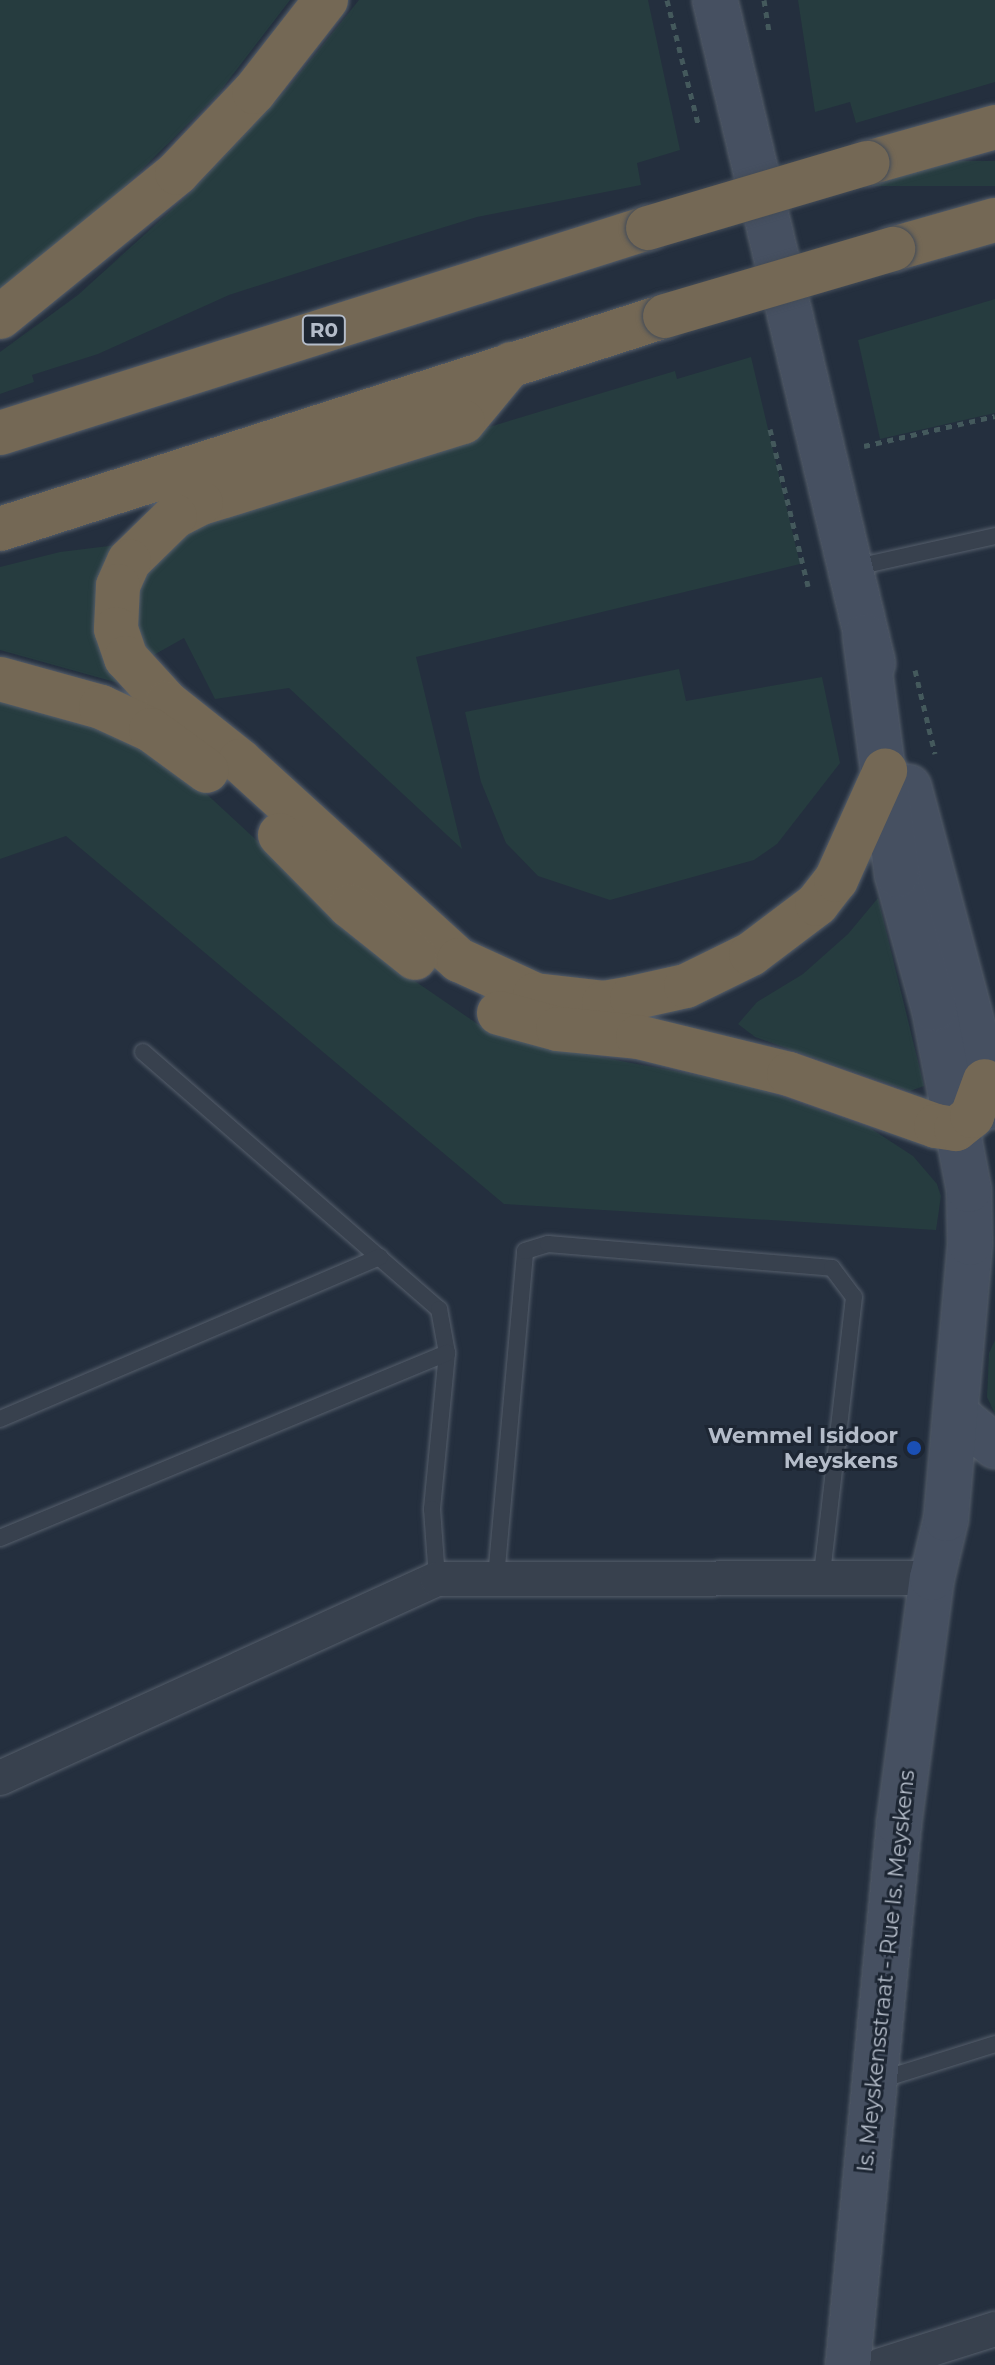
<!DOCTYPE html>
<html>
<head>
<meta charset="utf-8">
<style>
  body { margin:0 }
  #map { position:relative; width:995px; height:2365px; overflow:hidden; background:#242f3e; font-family:Montserrat,sans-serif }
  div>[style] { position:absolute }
  .green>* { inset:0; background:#263c3f; transform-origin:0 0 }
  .path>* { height:5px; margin-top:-2.5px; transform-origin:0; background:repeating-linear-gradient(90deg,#44595c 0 6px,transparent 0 12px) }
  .roads { filter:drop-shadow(0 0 2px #565f6c) drop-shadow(0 0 2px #565f6c) }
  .lane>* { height:16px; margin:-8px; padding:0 8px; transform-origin:8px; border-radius:8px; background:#38414e }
  .street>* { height:34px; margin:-17px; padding:0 17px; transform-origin:17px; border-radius:17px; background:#38414e }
  .secondary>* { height:44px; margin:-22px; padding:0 22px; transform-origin:22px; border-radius:22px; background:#465061 }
  .highway>* { height:44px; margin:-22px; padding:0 22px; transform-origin:22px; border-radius:22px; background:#746855 }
  .bridges { filter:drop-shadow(0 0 2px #434c59) drop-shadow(0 0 2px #434c59) }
  .highway-bridge>* { height:44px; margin:-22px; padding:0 22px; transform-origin:22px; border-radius:22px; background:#746855 }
  .dots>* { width:22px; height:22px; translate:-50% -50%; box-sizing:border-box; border:4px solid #1d2633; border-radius:50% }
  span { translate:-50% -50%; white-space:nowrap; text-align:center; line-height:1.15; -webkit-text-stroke:6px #1d2633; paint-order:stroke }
  .shield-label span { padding:2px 6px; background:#1d2633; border:2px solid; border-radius:6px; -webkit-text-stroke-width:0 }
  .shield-label { font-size:20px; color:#b4bcc9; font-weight:700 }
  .poi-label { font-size:22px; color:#b4bcc9; font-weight:700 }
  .right { translate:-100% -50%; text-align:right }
  .street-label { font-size:22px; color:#b4bcc9 }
</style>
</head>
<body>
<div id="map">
  <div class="green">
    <i style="clip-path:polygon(0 0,290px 0,218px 94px,93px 218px,0 295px)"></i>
    <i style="clip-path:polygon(359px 0,648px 0,680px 150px,637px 163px,641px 185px,477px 217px,341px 259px,229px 295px,98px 354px,32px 375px,34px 382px,0 394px,0 352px,78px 295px,188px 195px,288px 88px)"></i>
    <i style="clip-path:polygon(798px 0,995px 0,995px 82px,856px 123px,850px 102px,815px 112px)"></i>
    <i style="left:995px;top:161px;width:25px;height:123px;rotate:90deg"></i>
    <i style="clip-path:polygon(995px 299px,995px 413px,880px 439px,858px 340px)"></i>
    <i style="clip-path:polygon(751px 357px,800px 564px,416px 657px,462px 849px,289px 688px,215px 699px,184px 638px,143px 661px,132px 636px,133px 589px,198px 521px,350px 469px,675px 371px,677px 379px)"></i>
    <i style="clip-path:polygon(117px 545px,122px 684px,0 650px,0 567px,60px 552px)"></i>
    <i style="clip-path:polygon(679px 669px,686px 701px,822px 677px,840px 763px,777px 844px,754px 860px,610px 900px,538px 876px,506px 843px,481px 782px,465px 712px)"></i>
    <i style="clip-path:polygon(0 700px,23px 701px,125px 739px,199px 787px,390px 964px,479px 1025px,546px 1047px,744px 1084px,870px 1128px,913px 1156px,937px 1184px,941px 1196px,936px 1230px,504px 1204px,66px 836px,0 859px)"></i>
    <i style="clip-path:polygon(878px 898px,924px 1086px,910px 1091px,755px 1037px,738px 1024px,757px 1002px,803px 974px,848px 934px)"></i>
    <i style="clip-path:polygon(995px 1340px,995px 1414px,987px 1397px,989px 1353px)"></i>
  </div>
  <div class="path">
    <i style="left:667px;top:0;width:127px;rotate:75.9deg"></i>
    <i style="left:764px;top:0;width:33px;rotate:81deg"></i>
    <i style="left:770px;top:429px;width:162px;rotate:76.4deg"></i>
    <i style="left:864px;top:446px;width:134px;rotate:-12.9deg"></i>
    <i style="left:915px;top:670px;width:86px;rotate:76.6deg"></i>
  </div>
  <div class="roads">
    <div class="lane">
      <i style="left:852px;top:568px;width:147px;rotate:-12.6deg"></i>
      <i style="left:143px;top:1052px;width:392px;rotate:41deg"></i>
      <i style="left:439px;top:1309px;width:45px;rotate:79.7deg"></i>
      <i style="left:447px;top:1353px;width:157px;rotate:95.5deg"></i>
      <i style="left:432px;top:1509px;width:70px;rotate:85.9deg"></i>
      <i style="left:0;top:1419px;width:413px;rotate:-23.1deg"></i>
      <i style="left:0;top:1538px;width:484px;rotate:-22.5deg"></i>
      <i style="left:496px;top:1578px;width:328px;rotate:-84.9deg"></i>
      <i style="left:525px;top:1251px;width:24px;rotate:-17deg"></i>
      <i style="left:548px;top:1244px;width:285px;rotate:4.8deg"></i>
      <i style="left:832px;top:1268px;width:36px;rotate:53deg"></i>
      <i style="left:854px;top:1297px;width:279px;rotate:96.6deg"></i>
      <i style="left:877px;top:2081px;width:124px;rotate:-17.4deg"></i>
    </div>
    <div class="street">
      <i style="left:0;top:1778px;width:480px;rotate:-24.5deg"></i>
      <i style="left:437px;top:1579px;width:495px;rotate:-0.1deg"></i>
      <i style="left:881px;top:2365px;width:120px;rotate:-17.5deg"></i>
    </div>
    <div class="secondary">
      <i style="left:715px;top:0;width:682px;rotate:76.6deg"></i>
      <i style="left:909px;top:787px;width:331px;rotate:75deg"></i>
      <i style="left:958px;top:1416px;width:48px;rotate:39deg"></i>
      <i style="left:848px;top:2365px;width:543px;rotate:-84.61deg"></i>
      <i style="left:899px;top:1824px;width:248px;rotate:-82.4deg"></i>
      <i style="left:932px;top:1578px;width:61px;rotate:-76.7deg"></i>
      <i style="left:946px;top:1519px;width:277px;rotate:-85deg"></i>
      <i style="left:970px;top:1243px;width:53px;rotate:-91.1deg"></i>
      <i style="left:969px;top:1190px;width:184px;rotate:-100.9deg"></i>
      <i style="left:934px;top:1009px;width:139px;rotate:-105.4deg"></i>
      <i style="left:897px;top:875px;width:241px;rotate:-97.6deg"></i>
    </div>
    <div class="highway">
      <i style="left:868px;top:163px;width:132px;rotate:-15.8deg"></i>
      <i style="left:893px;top:249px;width:106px;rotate:-15.9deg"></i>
      <i style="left:0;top:317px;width:228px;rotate:-39.1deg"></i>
      <i style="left:177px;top:173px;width:112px;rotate:-46.5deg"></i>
      <i style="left:254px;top:92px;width:117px;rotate:-52deg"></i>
      <i style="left:511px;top:364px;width:75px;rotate:129.6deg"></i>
      <i style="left:463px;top:422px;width:274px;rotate:162.8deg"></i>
      <i style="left:201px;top:503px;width:29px;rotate:153deg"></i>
      <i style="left:175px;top:516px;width:64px;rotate:135.6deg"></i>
      <i style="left:129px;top:561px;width:27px;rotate:114deg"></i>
      <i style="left:118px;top:586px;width:43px;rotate:92.7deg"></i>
      <i style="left:116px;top:629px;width:31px;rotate:71deg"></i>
      <i style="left:126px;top:658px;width:61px;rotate:47.7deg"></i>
      <i style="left:167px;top:703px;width:93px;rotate:38.5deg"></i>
      <i style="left:240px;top:761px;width:296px;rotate:42.3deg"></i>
      <i style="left:459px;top:960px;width:84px;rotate:24.7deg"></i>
      <i style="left:535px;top:995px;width:69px;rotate:6.6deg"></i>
      <i style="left:604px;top:1003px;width:28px;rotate:-10deg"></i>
      <i style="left:632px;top:998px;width:55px;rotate:-12.5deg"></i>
      <i style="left:686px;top:986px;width:72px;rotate:-26.2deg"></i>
      <i style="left:751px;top:954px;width:83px;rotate:-37.1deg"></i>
      <i style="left:817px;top:904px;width:31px;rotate:-52deg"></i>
      <i style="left:836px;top:880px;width:120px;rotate:-65.8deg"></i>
      <i style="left:0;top:433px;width:680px;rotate:-17.56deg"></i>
      <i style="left:0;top:529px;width:698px;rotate:-17.76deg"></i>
      <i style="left:0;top:679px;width:105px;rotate:15.5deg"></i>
      <i style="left:101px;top:707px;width:55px;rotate:24.7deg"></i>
      <i style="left:151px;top:730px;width:69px;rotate:36.2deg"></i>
      <i style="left:280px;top:835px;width:100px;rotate:45.4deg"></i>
      <i style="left:350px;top:906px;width:83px;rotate:38.7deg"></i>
      <i style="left:499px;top:1013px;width:61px;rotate:15.2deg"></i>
      <i style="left:558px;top:1029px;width:80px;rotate:5.7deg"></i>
      <i style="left:638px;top:1037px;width:155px;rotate:13.8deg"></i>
      <i style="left:789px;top:1074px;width:156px;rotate:19.5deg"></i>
      <i style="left:936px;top:1126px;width:20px;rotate:9deg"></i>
      <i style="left:956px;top:1129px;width:21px;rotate:-39deg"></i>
      <i style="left:972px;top:1116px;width:37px;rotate:-70deg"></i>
    </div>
  </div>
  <div class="bridges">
    <div class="highway-bridge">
      <i style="left:648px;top:228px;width:229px;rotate:-16.5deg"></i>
      <i style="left:665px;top:316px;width:238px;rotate:-16.4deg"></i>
    </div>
  </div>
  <div class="dots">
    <i style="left:914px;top:1448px;background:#1a4fb4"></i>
  </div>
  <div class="shield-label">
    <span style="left:324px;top:330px">R0</span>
  </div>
  <div class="poi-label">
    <span class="right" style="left:898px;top:1448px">Wemmel Isidoor<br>Meyskens</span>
  </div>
  <div class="street-label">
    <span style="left:886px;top:1971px;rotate:-84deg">Is. Meyskensstraat - Rue Is. Meyskens</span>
  </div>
</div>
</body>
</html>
